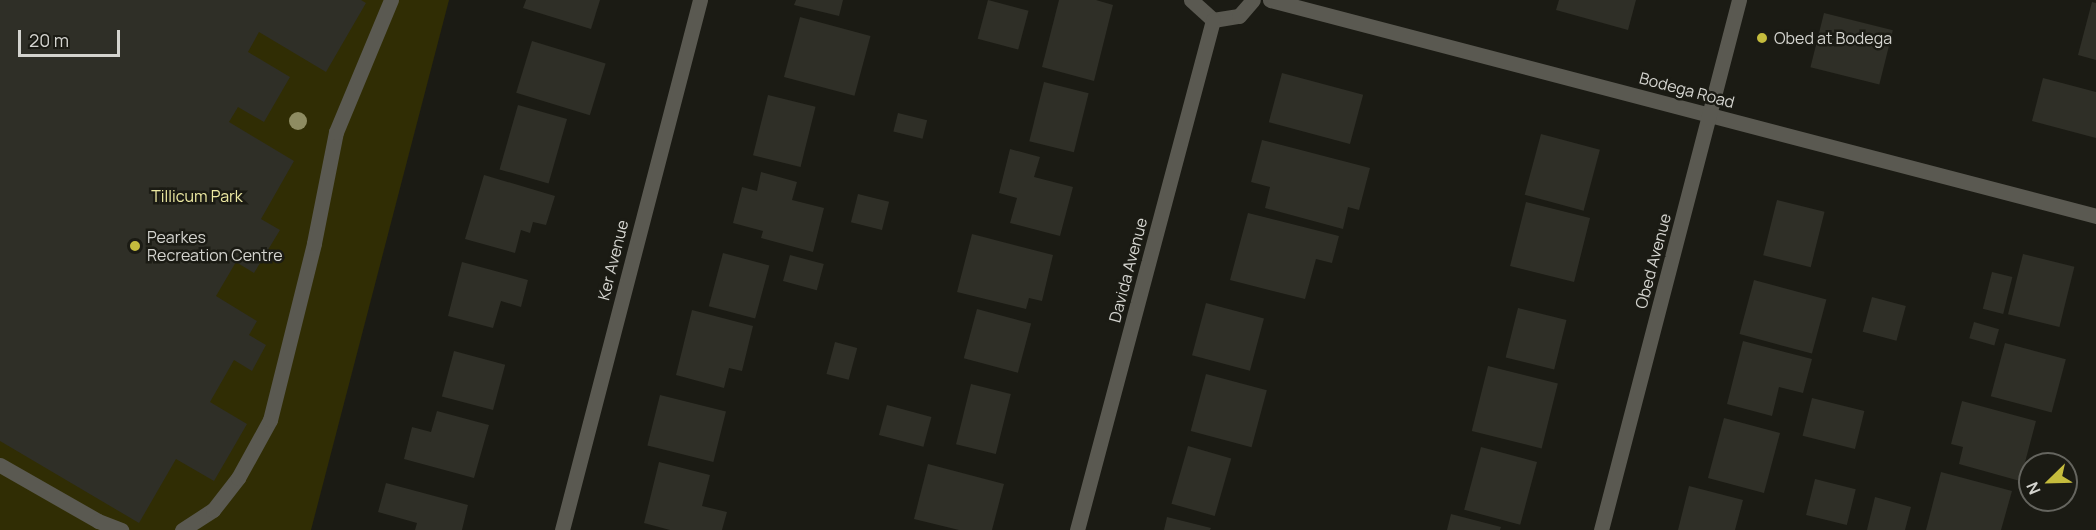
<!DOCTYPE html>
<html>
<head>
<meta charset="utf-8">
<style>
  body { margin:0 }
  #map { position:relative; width:2096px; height:530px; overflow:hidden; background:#1b1b14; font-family:Manrope,sans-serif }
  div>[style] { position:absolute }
  .green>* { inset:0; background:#302d04 }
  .building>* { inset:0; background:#2f2f27; transform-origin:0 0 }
  .minor>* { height:15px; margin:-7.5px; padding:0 7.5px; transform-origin:7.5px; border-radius:7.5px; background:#5a5951 }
  .trees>* { width:18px; height:18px; margin:-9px; border-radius:50%; background:#8e8c62 }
  .dots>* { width:16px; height:16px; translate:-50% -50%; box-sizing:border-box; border:3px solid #1b1b14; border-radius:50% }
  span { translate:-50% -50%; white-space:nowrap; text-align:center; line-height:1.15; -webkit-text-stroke:5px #1b1b14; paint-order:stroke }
  .poi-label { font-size:16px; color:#d4d4cf }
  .left { translate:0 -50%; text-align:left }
  .street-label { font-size:16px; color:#d4d4cf }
  .park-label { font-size:16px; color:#ede9a2 }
  .north { position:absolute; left:2018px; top:452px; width:60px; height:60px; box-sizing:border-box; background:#1b1b14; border:2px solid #65655f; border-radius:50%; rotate:247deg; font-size:16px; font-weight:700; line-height:24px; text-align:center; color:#d4d4cf }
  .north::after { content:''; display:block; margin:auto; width:21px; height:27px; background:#c5bc3d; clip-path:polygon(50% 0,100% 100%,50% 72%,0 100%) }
  .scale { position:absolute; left:18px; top:30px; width:102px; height:27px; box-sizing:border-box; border:3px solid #d4d4cf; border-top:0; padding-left:8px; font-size:18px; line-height:21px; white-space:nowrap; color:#d4d4cf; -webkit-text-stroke:4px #1b1b14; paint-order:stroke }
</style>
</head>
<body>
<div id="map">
  <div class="green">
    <i style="clip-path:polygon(0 0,449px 0,311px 530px,0 530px)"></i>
  </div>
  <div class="building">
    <i style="clip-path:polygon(0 0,361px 0,366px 3px,326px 72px,259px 32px,248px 52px,290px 77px,264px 122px,238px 107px,229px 122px,294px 161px,261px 219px,280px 230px,254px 273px,236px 262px,216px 296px,257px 321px,249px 335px,266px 345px,252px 371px,234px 360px,210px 402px,247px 424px,214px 481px,176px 459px,139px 523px,0 441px)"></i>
    <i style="clip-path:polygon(526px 0,600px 0,591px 29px,523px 8px)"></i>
    <i style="clip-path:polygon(796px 0,843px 0,839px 16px,794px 5px)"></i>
    <i style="left:988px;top:0;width:42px;height:40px;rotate:15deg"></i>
    <i style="clip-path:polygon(1059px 0,1096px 0,1113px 5px,1094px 81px,1042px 67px)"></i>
    <i style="clip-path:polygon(1559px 0,1636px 0,1628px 30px,1556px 10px)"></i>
    <i style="clip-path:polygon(2092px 2px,2096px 3px,2096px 60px,2078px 55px)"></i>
    <i style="left:1824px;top:13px;width:71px;height:56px;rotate:14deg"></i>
    <i style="left:800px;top:17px;width:73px;height:62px;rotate:15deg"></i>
    <i style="left:532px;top:41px;width:77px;height:54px;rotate:17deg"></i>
    <i style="left:1282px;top:73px;width:84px;height:51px;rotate:15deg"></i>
    <i style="clip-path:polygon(2043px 78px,2096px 92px,2096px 138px,2032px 121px)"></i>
    <i style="left:1044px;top:82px;width:46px;height:61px;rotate:14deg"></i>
    <i style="left:768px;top:95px;width:49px;height:62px;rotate:14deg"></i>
    <i style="left:518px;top:105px;width:51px;height:67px;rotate:16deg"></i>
    <i style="left:898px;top:113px;width:30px;height:19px;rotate:14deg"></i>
    <i style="left:1541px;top:134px;width:61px;height:63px;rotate:15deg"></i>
    <i style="clip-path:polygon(1262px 140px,1370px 168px,1359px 210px,1348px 207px,1343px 229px,1265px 208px,1270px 187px,1251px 182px)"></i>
    <i style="clip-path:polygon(1010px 149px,1040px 157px,1034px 177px,1073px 187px,1060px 236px,1010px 223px,1017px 198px,999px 193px)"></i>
    <i style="clip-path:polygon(761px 172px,797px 182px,792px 200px,824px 208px,813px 252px,761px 238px,763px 231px,733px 223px,742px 187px,757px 191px)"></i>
    <i style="clip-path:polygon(484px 175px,555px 196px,546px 225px,533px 222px,530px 233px,521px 230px,515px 253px,465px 239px)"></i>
    <i style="left:858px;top:194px;width:32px;height:29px;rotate:14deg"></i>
    <i style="left:1777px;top:200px;width:49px;height:57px;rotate:14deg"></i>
    <i style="left:1526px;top:202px;width:66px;height:66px;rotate:14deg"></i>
    <i style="clip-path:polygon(1248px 213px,1339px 236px,1332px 263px,1316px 259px,1305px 299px,1230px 280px)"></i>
    <i style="clip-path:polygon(972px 234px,1053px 255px,1042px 301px,1029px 298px,1026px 309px,957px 292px)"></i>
    <i style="left:723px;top:253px;width:48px;height:55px;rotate:15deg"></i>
    <i style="left:2023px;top:254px;width:53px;height:62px;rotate:14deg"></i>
    <i style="left:790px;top:255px;width:35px;height:27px;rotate:15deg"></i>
    <i style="clip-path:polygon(462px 262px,528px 280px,521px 307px,501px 301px,493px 328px,448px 316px)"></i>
    <i style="left:1992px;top:272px;width:21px;height:38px;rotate:14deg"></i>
    <i style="left:1754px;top:280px;width:75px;height:56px;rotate:15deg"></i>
    <i style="left:1872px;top:297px;width:35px;height:36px;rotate:15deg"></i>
    <i style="left:1206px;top:303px;width:60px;height:54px;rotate:15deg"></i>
    <i style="left:1518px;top:308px;width:50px;height:51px;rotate:14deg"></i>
    <i style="left:977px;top:309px;width:56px;height:51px;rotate:15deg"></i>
    <i style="clip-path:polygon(692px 310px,753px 326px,742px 371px,729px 368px,724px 388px,676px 375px)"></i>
    <i style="left:1974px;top:322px;width:26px;height:17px;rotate:16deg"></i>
    <i style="clip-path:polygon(1743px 341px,1812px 359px,1803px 393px,1779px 387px,1772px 416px,1727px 404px)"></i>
    <i style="left:835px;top:342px;width:23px;height:33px;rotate:15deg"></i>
    <i style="left:2005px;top:343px;width:63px;height:55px;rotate:15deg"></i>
    <i style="left:454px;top:351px;width:53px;height:47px;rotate:15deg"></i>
    <i style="left:1488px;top:366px;width:72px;height:67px;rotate:14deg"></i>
    <i style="left:1206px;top:374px;width:63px;height:59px;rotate:15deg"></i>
    <i style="left:971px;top:384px;width:41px;height:62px;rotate:14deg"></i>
    <i style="left:660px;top:395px;width:68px;height:52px;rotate:14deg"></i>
    <i style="left:1812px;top:398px;width:54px;height:39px;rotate:14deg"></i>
    <i style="clip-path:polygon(1962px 401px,2036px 421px,2020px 481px,1959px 464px,1963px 447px,1951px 444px)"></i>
    <i style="left:887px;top:405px;width:46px;height:31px;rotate:15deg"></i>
    <i style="clip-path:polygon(437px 411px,489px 425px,474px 478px,404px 459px,412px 427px,431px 432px)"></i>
    <i style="left:1724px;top:418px;width:58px;height:62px;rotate:15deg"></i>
    <i style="left:1188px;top:446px;width:45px;height:60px;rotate:16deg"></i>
    <i style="left:1481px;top:447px;width:58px;height:65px;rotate:15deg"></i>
    <i style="clip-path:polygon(659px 462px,710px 475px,702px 506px,727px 512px,722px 530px,670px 530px,644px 523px)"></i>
    <i style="clip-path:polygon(928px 464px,1004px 484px,992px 530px,959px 530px,914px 519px)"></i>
    <i style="clip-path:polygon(1941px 472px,2012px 491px,2001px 530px,1926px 530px)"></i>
    <i style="left:1815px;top:479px;width:42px;height:37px;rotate:14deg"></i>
    <i style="clip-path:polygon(386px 483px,468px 505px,462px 530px,415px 530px,417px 523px,378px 512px)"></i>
    <i style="clip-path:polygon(1689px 486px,1743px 500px,1735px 530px,1678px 530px)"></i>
    <i style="clip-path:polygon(1875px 497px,1911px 507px,1905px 530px,1867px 530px)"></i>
    <i style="clip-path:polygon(1451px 514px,1501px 527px,1500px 530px,1447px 530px)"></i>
    <i style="clip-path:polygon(1167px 517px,1211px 528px,1210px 530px,1164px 530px)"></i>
  </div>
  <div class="minor">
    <i style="left:1191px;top:0;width:30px;rotate:42deg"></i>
    <i style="left:1213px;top:20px;width:26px;rotate:-9deg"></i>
    <i style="left:1239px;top:16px;width:21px;rotate:-49deg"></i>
    <i style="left:1270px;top:0;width:854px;rotate:14.65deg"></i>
    <i style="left:0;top:465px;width:113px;rotate:29.7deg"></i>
    <i style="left:98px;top:521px;width:25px;rotate:21deg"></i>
    <i style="left:182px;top:530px;width:37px;rotate:-33deg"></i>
    <i style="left:213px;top:510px;width:41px;rotate:-52deg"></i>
    <i style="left:238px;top:478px;width:66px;rotate:-61.1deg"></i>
    <i style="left:270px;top:420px;width:182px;rotate:-76deg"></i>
    <i style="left:314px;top:243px;width:113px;rotate:-78.8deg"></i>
    <i style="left:336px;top:132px;width:143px;rotate:-67.4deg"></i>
    <i style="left:562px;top:530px;width:548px;rotate:-75.41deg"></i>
    <i style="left:1077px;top:530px;width:528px;rotate:-75.07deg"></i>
    <i style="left:1601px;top:530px;width:548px;rotate:-75.41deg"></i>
  </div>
  <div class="trees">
    <i style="left:298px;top:121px"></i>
  </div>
  <div class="dots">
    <i style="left:1762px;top:38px;background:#c5bc3d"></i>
    <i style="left:135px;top:246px;background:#c5bc3d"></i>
  </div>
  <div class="poi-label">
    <span class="left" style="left:1774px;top:38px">Obed at Bodega</span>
    <span class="left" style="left:147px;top:246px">Pearkes<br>Recreation Centre</span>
  </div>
  <div class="street-label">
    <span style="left:1687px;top:90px;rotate:15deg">Bodega Road</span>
    <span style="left:613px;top:260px;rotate:-76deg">Ker Avenue</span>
    <span style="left:1653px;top:261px;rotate:-75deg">Obed Avenue</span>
    <span style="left:1128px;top:270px;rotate:-75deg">Davida Avenue</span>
  </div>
  <div class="park-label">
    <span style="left:197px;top:196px">Tillicum Park</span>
  </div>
  <div class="north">N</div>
  <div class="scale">20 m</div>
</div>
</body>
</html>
